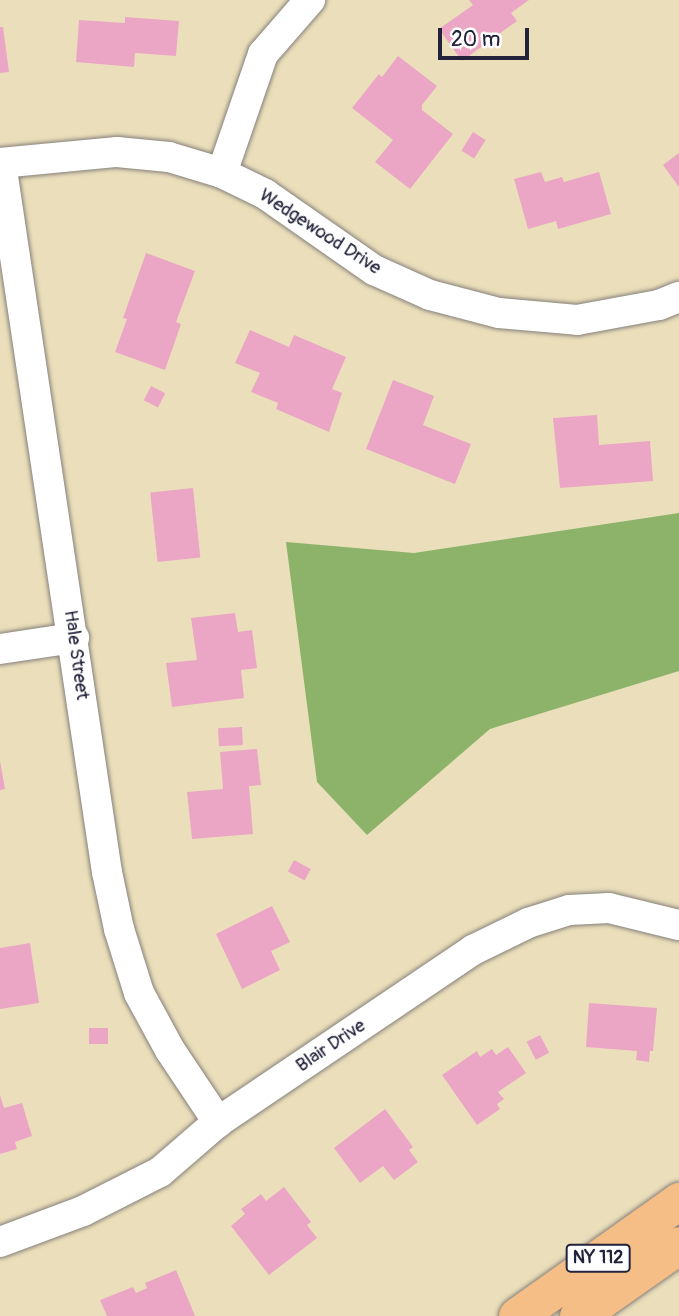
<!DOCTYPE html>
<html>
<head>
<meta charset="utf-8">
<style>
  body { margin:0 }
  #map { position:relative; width:679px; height:1316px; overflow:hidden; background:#ebdfbb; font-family:Pangolin,sans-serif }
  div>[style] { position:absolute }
  .forest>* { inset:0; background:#8cb369 }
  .building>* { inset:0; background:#eba6c5; transform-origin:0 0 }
  .roads { filter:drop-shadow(0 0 2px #86807b) drop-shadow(0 0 2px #86807b) }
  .minor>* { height:30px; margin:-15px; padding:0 15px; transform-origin:15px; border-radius:15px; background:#fff }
  .major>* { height:37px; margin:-18.5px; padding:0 18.5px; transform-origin:18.5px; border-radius:18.5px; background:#f5be86 }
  span { translate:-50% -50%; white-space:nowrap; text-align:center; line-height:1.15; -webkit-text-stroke:7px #fff; paint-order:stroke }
  .shield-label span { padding:2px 5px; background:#fff; border:2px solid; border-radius:5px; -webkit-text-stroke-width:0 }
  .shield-label { font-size:18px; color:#22223b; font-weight:700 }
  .street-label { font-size:19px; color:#22223b }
  .scale { position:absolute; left:438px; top:28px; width:91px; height:32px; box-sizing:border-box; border:4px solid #22223b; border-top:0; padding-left:9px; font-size:21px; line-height:24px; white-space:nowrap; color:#22223b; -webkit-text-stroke:5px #fff; paint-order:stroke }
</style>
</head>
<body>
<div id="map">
  <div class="forest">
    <i style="clip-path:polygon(679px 513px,679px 671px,490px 729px,367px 835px,317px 782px,286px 542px,414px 553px)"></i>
  </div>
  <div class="building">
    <i style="clip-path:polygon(469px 0,529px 0,511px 13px,517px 21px,462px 61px,439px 29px,473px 5px)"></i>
    <i style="clip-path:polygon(125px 17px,179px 21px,176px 56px,135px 53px,134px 67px,76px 62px,79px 20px,125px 23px)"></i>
    <i style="clip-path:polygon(0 27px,3px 27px,9px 72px,0 73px)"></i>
    <i style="clip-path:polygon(398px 56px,437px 86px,422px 105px,422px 110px,453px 134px,410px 189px,375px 162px,393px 140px,352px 108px,379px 74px,382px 77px)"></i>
    <i style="left:473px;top:132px;width:15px;height:22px;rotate:32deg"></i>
    <i style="clip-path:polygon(679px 153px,679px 187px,663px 165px)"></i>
    <i style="clip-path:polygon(541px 172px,545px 182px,562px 177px,564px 182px,599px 172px,611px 214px,558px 229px,556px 221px,528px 229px,514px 179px)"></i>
    <i style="clip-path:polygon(146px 253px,195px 271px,176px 322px,181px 324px,165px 370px,115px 352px,127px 319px,123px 318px)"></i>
    <i style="clip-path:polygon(250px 330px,289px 347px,294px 335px,346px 357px,332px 389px,342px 393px,329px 432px,276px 409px,278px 403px,251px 392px,260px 373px,235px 363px)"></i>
    <i style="clip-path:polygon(393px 380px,434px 396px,423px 425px,471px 444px,455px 484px,366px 449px)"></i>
    <i style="left:151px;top:386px;width:16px;height:16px;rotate:27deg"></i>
    <i style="clip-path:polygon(597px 415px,599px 445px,650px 441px,653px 481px,560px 488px,553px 418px)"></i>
    <i style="left:193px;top:488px;width:70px;height:43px;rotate:84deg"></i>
    <i style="clip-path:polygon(235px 613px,238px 632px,252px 630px,257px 668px,241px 670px,244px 698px,172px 707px,166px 663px,197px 660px,191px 618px)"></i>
    <i style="left:242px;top:727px;width:18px;height:24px;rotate:87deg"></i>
    <i style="clip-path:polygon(257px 749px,261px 785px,249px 786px,253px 834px,192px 839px,187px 792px,223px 789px,220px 752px)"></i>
    <i style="clip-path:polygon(0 761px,5px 789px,0 790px)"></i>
    <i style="left:294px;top:860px;width:19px;height:13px;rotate:28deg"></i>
    <i style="clip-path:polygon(272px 906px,290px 942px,271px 951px,280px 970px,242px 989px,216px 934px)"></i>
    <i style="clip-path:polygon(30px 943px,39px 1003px,0 1009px,0 948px)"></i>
    <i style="clip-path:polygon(589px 1003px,657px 1008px,653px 1051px,650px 1051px,649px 1062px,636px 1060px,637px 1051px,586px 1047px)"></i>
    <i style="left:89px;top:1028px;width:19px;height:16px"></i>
    <i style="left:540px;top:1035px;width:20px;height:15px;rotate:63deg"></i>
    <i style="clip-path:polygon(508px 1047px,526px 1073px,498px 1092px,504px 1099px,497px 1104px,500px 1109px,477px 1125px,442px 1075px,477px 1051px,480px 1057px,492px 1049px,496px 1055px)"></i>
    <i style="clip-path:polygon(0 1095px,4px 1108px,22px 1103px,32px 1136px,15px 1142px,17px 1149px,0 1154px)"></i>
    <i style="clip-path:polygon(385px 1109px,413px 1147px,409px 1150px,418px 1162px,394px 1180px,383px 1166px,360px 1183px,334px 1148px)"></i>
    <i style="clip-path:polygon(284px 1187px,311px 1222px,307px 1225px,317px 1238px,269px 1275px,231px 1226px,245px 1214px,241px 1209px,261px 1194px,266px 1201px)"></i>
    <i style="clip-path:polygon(176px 1270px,195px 1316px,107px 1316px,100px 1300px,133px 1287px,136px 1293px,147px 1288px,145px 1283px)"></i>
  </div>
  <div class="roads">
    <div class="minor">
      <i style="left:0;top:163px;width:118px;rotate:-5.4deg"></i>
      <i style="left:117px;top:152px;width:52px;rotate:5.5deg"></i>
      <i style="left:169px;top:157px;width:55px;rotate:16.8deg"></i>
      <i style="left:222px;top:173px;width:48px;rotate:26deg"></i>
      <i style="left:265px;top:194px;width:133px;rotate:34.9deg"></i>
      <i style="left:374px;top:270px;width:61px;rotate:24.1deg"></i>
      <i style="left:430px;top:295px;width:71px;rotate:14.6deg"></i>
      <i style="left:499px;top:313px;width:78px;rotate:5.1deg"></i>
      <i style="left:577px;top:320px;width:83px;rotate:-10.4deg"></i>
      <i style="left:659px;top:305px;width:22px;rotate:-22deg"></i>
      <i style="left:1px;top:163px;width:717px;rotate:81.5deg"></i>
      <i style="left:107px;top:872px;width:58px;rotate:78.1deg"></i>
      <i style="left:119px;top:929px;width:67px;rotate:72.6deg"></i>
      <i style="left:139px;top:993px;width:65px;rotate:61.5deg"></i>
      <i style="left:170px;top:1050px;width:87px;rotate:56.3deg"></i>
      <i style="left:222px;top:173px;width:126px;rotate:-71deg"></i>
      <i style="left:263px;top:54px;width:72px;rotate:-49deg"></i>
      <i style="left:0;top:649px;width:75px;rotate:-8.5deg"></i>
      <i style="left:0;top:1242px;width:89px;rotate:-20.5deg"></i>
      <i style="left:83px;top:1211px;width:86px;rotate:-26.9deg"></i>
      <i style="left:160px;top:1172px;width:77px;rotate:-40.8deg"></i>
      <i style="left:218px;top:1122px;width:308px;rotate:-34deg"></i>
      <i style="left:473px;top:950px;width:61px;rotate:-26.1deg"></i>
      <i style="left:528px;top:923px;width:43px;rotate:-17.6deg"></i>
      <i style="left:569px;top:910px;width:40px;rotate:-2.9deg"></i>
      <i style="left:609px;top:908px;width:72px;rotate:13.7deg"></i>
    </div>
    <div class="major">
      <i style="left:517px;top:1316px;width:199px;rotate:-35.4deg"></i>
      <i style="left:578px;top:1316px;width:123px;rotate:-35.1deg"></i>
    </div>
  </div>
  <div class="shield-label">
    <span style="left:598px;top:1258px">NY 112</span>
  </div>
  <div class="street-label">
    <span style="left:320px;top:232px;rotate:33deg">Wedgewood Drive</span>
    <span style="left:76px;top:655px;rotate:82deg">Hale Street</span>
    <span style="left:331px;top:1046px;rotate:-34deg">Blair Drive</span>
  </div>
  <div class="scale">20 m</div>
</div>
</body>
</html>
